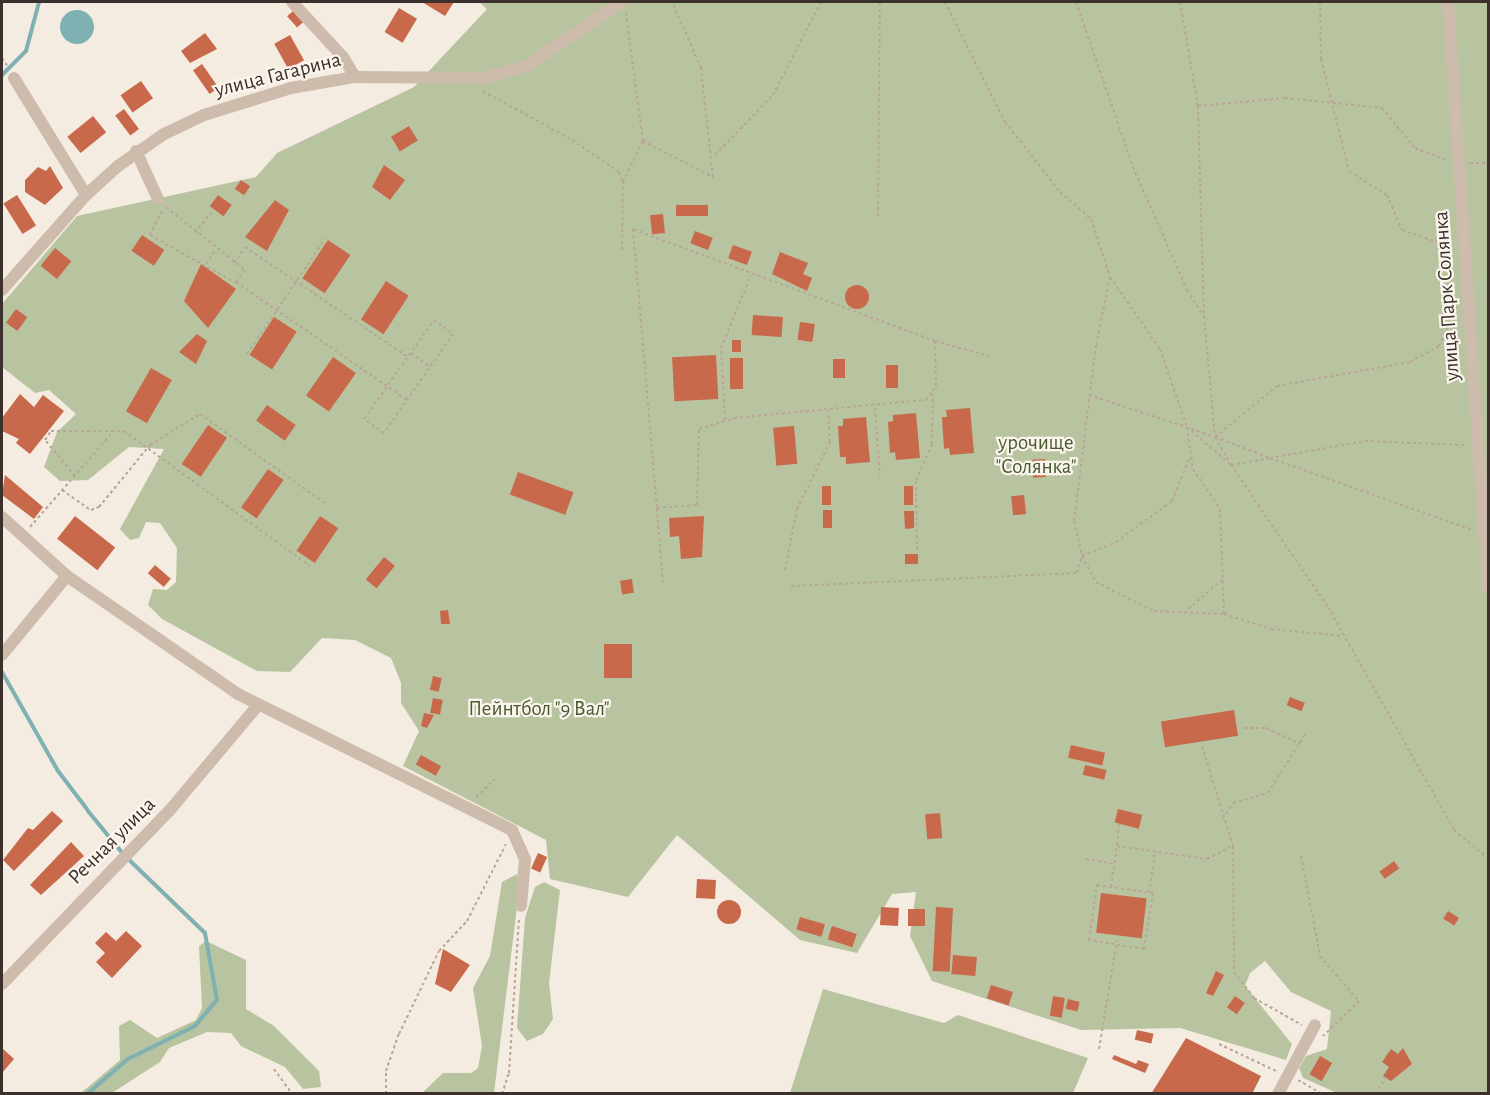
<!DOCTYPE html>
<html>
<head>
<meta charset="utf-8">
<style>
  body { margin:0 }
  #map { position:relative; width:1490px; height:1095px; overflow:hidden; background:#f4ebe1; font-family:"Alegreya Sans",sans-serif }
  div>[style] { position:absolute }
  .green>* { inset:0; background:#b8c4a0 }
  .water>* { inset:0; background:#7fb0b2 }
  .round { border-radius:50% }
  .stream>* { height:4px; margin:-2px; padding:0 2px; transform-origin:2px; border-radius:2px; background:#7fb0b2 }
  .building>* { inset:0; background:#c8694b; transform-origin:0 0 }
  .path>* { height:2px; margin-top:-1px; transform-origin:0; background:repeating-linear-gradient(90deg,#b9a596 0 3px,transparent 0 6px) }
  .minor>* { height:12px; margin:-6px; padding:0 6px; transform-origin:6px; border-radius:6px; background:#cdbbac }
  span { translate:-50% -50%; white-space:nowrap; text-align:center; line-height:1.15; -webkit-text-stroke:4.5px #fbf5ee; paint-order:stroke }
  .street-label { font-size:21px; color:#3b302b }
  .park-label { font-size:21px; color:#4a5a2e }
  .frame { position:absolute; inset:0; border:3px solid #3b302b; pointer-events:none }
</style>
</head>
<body>
<div id="map">
  <div class="green">
    <i style="clip-path:polygon(479px 2px,1488px 2px,1488px 1093px,1337px 1093px,1303px 1078px,1299px 1068px,1306px 1056px,1327px 1049px,1331px 1011px,1291px 992px,1265px 961px,1250px 973px,1245px 986px,1292px 1044px,1286px 1060px,1180px 1028px,1081px 1030px,932px 981px,910px 936px,916px 892px,892px 894px,857px 953px,800px 940px,677px 835px,628px 897px,550px 879px,546px 840px,403px 766px,419px 731px,401px 703px,401px 683px,391px 658px,355px 640px,322px 638px,290px 672px,257px 671px,162px 619px,148px 605px,153px 589px,167px 590px,176px 582px,177px 548px,160px 523px,146px 522px,139px 538px,130px 540px,120px 529px,164px 449px,129px 447px,88px 480px,60px 481px,44px 467px,57px 432px,76px 414px,49px 390px,35px 393px,2px 367px,2px 304px,77px 216px,256px 177px,277px 153px,414px 87px,487px 9px)"></i>
    <i style="clip-path:polygon(517px 874px,519px 891px,494px 1093px,421px 1094px,443px 1073px,471px 1073px,478px 1068px,482px 1046px,473px 988px,490px 956px,502px 882px)"></i>
    <i style="clip-path:polygon(544px 882px,560px 890px,549px 983px,553px 1019px,543px 1034px,527px 1041px,517px 1028px,525px 918px,535px 887px)"></i>
    <i style="clip-path:polygon(206px 941px,246px 960px,246px 1009px,274px 1026px,319px 1071px,321px 1087px,303px 1089px,285px 1067px,241px 1046px,231px 1033px,207px 1032px,169px 1048px,160px 1062px,112px 1093px,81px 1093px,120px 1060px,119px 1026px,130px 1020px,157px 1038px,196px 1020px,202px 1008px,199px 946px)"></i>
    <i style="clip-path:polygon(823px 989px,944px 1023px,958px 1015px,1088px 1058px,1073px 1093px,790px 1093px)"></i>
  </div>
  <div class="water">
    <i class="round" style="left:60px;top:10px;width:34px;height:34px"></i>
  </div>
  <div class="stream">
    <i style="left:2px;top:75px;width:34px;rotate:-45deg"></i>
    <i style="left:26px;top:51px;width:51px;rotate:-75.1deg"></i>
    <i style="left:2px;top:672px;width:114px;rotate:60.5deg"></i>
    <i style="left:58px;top:771px;width:48px;rotate:52.7deg"></i>
    <i style="left:88px;top:811px;width:57px;rotate:50.7deg"></i>
    <i style="left:87px;top:1094px;width:54px;rotate:-40.5deg"></i>
    <i style="left:128px;top:1059px;width:75px;rotate:-26.2deg"></i>
    <i style="left:195px;top:1026px;width:34px;rotate:-50deg"></i>
    <i style="left:217px;top:1000px;width:68px;rotate:-100.2deg"></i>
    <i style="left:205px;top:933px;width:107px;rotate:-136.1deg"></i>
  </div>
  <div class="building">
    <i style="clip-path:polygon(422px 2px,454px 2px,445px 16px)"></i>
    <i style="left:399px;top:8px;width:21px;height:28px;rotate:31deg"></i>
    <i style="left:293px;top:11px;width:15px;height:8px;rotate:48deg"></i>
    <i style="clip-path:polygon(205px 33px,217px 49px,190px 63px,181px 51px)"></i>
    <i style="left:290px;top:35px;width:29px;height:18px;rotate:61deg"></i>
    <i style="left:202px;top:64px;width:29px;height:11px;rotate:55deg"></i>
    <i style="left:141px;top:81px;width:21px;height:25px;rotate:55deg"></i>
    <i style="left:124px;top:109px;width:25px;height:11px;rotate:53deg"></i>
    <i style="left:93px;top:116px;width:21px;height:33px;rotate:51deg"></i>
    <i style="left:409px;top:126px;width:17px;height:21px;rotate:59deg"></i>
    <i style="clip-path:polygon(384px 165px,405px 180px,390px 200px,372px 187px)"></i>
    <i style="clip-path:polygon(50px 166px,63px 188px,45px 205px,25px 192px,25px 180px,38px 167px,46px 171px)"></i>
    <i style="left:241px;top:180px;width:11px;height:11px;rotate:34deg"></i>
    <i style="left:17px;top:195px;width:36px;height:16px;rotate:58deg"></i>
    <i style="left:218px;top:195px;width:17px;height:14px;rotate:36deg"></i>
    <i style="clip-path:polygon(275px 200px,289px 210px,267px 251px,245px 237px)"></i>
    <i style="left:676px;top:205px;width:32px;height:11px"></i>
    <i style="left:663px;top:214px;width:19px;height:13px;rotate:84deg"></i>
    <i style="left:695px;top:231px;width:19px;height:13px;rotate:21deg"></i>
    <i style="left:142px;top:235px;width:27px;height:19px;rotate:34deg"></i>
    <i style="left:328px;top:240px;width:27px;height:46px;rotate:34deg"></i>
    <i style="left:733px;top:245px;width:20px;height:14px;rotate:20deg"></i>
    <i style="left:55px;top:248px;width:21px;height:23px;rotate:39deg"></i>
    <i style="clip-path:polygon(780px 252px,808px 263px,803px 274px,812px 278px,807px 291px,772px 274px)"></i>
    <i style="clip-path:polygon(201px 264px,236px 289px,208px 328px,184px 301px)"></i>
    <i style="left:386px;top:281px;width:27px;height:46px;rotate:33deg"></i>
    <i class="round" style="left:845px;top:285px;width:24px;height:24px"></i>
    <i style="left:16px;top:309px;width:14px;height:17px;rotate:36deg"></i>
    <i style="left:753px;top:315px;width:30px;height:20px;rotate:4deg"></i>
    <i style="left:274px;top:317px;width:27px;height:45px;rotate:33deg"></i>
    <i style="left:800px;top:322px;width:15px;height:18px;rotate:8deg"></i>
    <i style="clip-path:polygon(197px 334px,207px 341px,196px 364px,179px 352px)"></i>
    <i style="left:732px;top:340px;width:9px;height:12px"></i>
    <i style="left:716px;top:355px;width:44px;height:44px;rotate:87deg"></i>
    <i style="left:333px;top:357px;width:28px;height:47px;rotate:35deg"></i>
    <i style="left:730px;top:358px;width:13px;height:31px"></i>
    <i style="left:833px;top:359px;width:12px;height:19px"></i>
    <i style="left:886px;top:365px;width:12px;height:23px"></i>
    <i style="left:151px;top:368px;width:24px;height:50px;rotate:30deg"></i>
    <i style="clip-path:polygon(20px 394px,34px 407px,43px 395px,64px 411px,30px 454px,16px 443px,19px 439px,2px 431px,2px 418px)"></i>
    <i style="left:267px;top:405px;width:35px;height:19px;rotate:35deg"></i>
    <i style="clip-path:polygon(970px 408px,974px 453px,950px 455px,949px 448px,944px 449px,942px 417px,947px 417px,946px 410px)"></i>
    <i style="clip-path:polygon(916px 413px,920px 458px,896px 460px,895px 452px,890px 453px,888px 422px,893px 421px,893px 415px)"></i>
    <i style="clip-path:polygon(866px 417px,870px 462px,846px 464px,846px 457px,840px 457px,838px 426px,843px 426px,843px 419px)"></i>
    <i style="left:208px;top:425px;width:23px;height:47px;rotate:34deg"></i>
    <i style="left:794px;top:426px;width:38px;height:21px;rotate:85deg"></i>
    <i style="left:1045px;top:459px;width:18px;height:13px;rotate:87deg"></i>
    <i style="left:268px;top:469px;width:19px;height:47px;rotate:35deg"></i>
    <i style="left:518px;top:472px;width:59px;height:24px;rotate:20deg"></i>
    <i style="clip-path:polygon(5px 475px,43px 507px,34px 519px,2px 495px)"></i>
    <i style="left:822px;top:486px;width:9px;height:19px"></i>
    <i style="left:913px;top:486px;width:19px;height:9px;rotate:90deg"></i>
    <i style="left:1024px;top:495px;width:19px;height:13px;rotate:84deg"></i>
    <i style="left:832px;top:510px;width:18px;height:9px;rotate:90deg"></i>
    <i style="clip-path:polygon(904px 511px,914px 511px,914px 528px,905px 529px)"></i>
    <i style="left:75px;top:516px;width:51px;height:29px;rotate:38deg"></i>
    <i style="left:320px;top:516px;width:22px;height:42px;rotate:34deg"></i>
    <i style="clip-path:polygon(704px 516px,702px 557px,681px 559px,679px 536px,670px 537px,669px 518px)"></i>
    <i style="left:918px;top:554px;width:10px;height:13px;rotate:90deg"></i>
    <i style="left:384px;top:557px;width:14px;height:29px;rotate:39deg"></i>
    <i style="left:155px;top:565px;width:21px;height:11px;rotate:41deg"></i>
    <i style="left:632px;top:579px;width:14px;height:12px;rotate:82deg"></i>
    <i style="clip-path:polygon(448px 610px,450px 624px,441px 624px,440px 611px)"></i>
    <i style="left:604px;top:644px;width:28px;height:34px"></i>
    <i style="left:433px;top:676px;width:9px;height:14px;rotate:13deg"></i>
    <i style="left:1290px;top:697px;width:16px;height:9px;rotate:22deg"></i>
    <i style="left:433px;top:698px;width:10px;height:15px;rotate:11deg"></i>
    <i style="left:1234px;top:710px;width:26px;height:74px;rotate:81deg"></i>
    <i style="clip-path:polygon(424px 713px,434px 715px,427px 728px,421px 726px)"></i>
    <i style="left:1071px;top:745px;width:35px;height:13px;rotate:13deg"></i>
    <i style="left:421px;top:755px;width:23px;height:11px;rotate:29deg"></i>
    <i style="left:1085px;top:765px;width:22px;height:10px;rotate:13deg"></i>
    <i style="left:1118px;top:809px;width:25px;height:14px;rotate:14deg"></i>
    <i style="clip-path:polygon(52px 811px,63px 821px,14px 871px,3px 860px,28px 828px,33px 830px)"></i>
    <i style="left:940px;top:813px;width:25px;height:15px;rotate:85deg"></i>
    <i style="clip-path:polygon(71px 842px,84px 856px,41px 895px,30px 885px)"></i>
    <i style="left:538px;top:853px;width:10px;height:17px;rotate:24deg"></i>
    <i style="left:1394px;top:861px;width:9px;height:18px;rotate:54deg"></i>
    <i style="left:697px;top:879px;width:19px;height:19px;rotate:3deg"></i>
    <i style="left:1101px;top:893px;width:46px;height:40px;rotate:7deg"></i>
    <i class="round" style="left:717px;top:900px;width:24px;height:24px"></i>
    <i style="left:881px;top:907px;width:18px;height:18px;rotate:3deg"></i>
    <i style="left:936px;top:907px;width:17px;height:64px;rotate:3deg"></i>
    <i style="left:908px;top:909px;width:17px;height:17px"></i>
    <i style="left:1448px;top:911px;width:13px;height:9px;rotate:32deg"></i>
    <i style="left:800px;top:917px;width:26px;height:13px;rotate:16deg"></i>
    <i style="left:832px;top:926px;width:26px;height:14px;rotate:18deg"></i>
    <i style="clip-path:polygon(126px 931px,142px 946px,112px 978px,96px 962px,105px 953px,95px 943px,106px 932px,116px 941px)"></i>
    <i style="clip-path:polygon(443px 949px,470px 965px,451px 992px,435px 984px)"></i>
    <i style="left:953px;top:955px;width:24px;height:19px;rotate:5deg"></i>
    <i style="clip-path:polygon(1216px 971px,1224px 975px,1213px 996px,1206px 993px)"></i>
    <i style="left:991px;top:985px;width:23px;height:14px;rotate:18deg"></i>
    <i style="left:1053px;top:996px;width:12px;height:20px;rotate:9deg"></i>
    <i style="left:1235px;top:996px;width:12px;height:14px;rotate:35deg"></i>
    <i style="left:1068px;top:999px;width:12px;height:10px;rotate:14deg"></i>
    <i style="left:1137px;top:1030px;width:17px;height:10px;rotate:13deg"></i>
    <i style="clip-path:polygon(1186px 1038px,1261px 1076px,1252px 1094px,1151px 1094px)"></i>
    <i style="clip-path:polygon(2px 1048px,14px 1059px,2px 1073px)"></i>
    <i style="clip-path:polygon(1403px 1048px,1412px 1064px,1391px 1081px,1383px 1076px,1389px 1067px,1382px 1062px,1391px 1049px,1398px 1054px)"></i>
    <i style="clip-path:polygon(1114px 1055px,1136px 1064px,1138px 1060px,1149px 1064px,1145px 1073px,1112px 1059px)"></i>
    <i style="left:1320px;top:1056px;width:14px;height:21px;rotate:30deg"></i>
  </div>
  <div class="path">
    <i style="left:945px;top:2px;width:134px;rotate:63.4deg"></i>
    <i style="left:1005px;top:122px;width:89px;rotate:51.8deg"></i>
    <i style="left:1060px;top:192px;width:41px;rotate:41.1deg"></i>
    <i style="left:1091px;top:219px;width:61px;rotate:71.9deg"></i>
    <i style="left:1110px;top:277px;width:88px;rotate:55.2deg"></i>
    <i style="left:1160px;top:349px;width:83px;rotate:70.9deg"></i>
    <i style="left:1187px;top:427px;width:58px;rotate:40.8deg"></i>
    <i style="left:1231px;top:465px;width:172px;rotate:55.7deg"></i>
    <i style="left:1328px;top:607px;width:256px;rotate:60.5deg"></i>
    <i style="left:1454px;top:830px;width:44px;rotate:39.5deg"></i>
    <i style="left:1076px;top:2px;width:175px;rotate:70.9deg"></i>
    <i style="left:1133px;top:167px;width:134px;rotate:66.3deg"></i>
    <i style="left:1187px;top:290px;width:31px;rotate:57deg"></i>
    <i style="left:1180px;top:2px;width:106px;rotate:80.2deg"></i>
    <i style="left:1198px;top:106px;width:210px;rotate:88.4deg"></i>
    <i style="left:1204px;top:316px;width:121px;rotate:84.8deg"></i>
    <i style="left:1215px;top:437px;width:32px;rotate:60deg"></i>
    <i style="left:1231px;top:465px;width:40px;rotate:-10deg"></i>
    <i style="left:1270px;top:458px;width:214px;rotate:19.6deg"></i>
    <i style="left:1320px;top:2px;width:57px;rotate:89deg"></i>
    <i style="left:1321px;top:59px;width:115px;rotate:76deg"></i>
    <i style="left:1349px;top:171px;width:45px;rotate:32.3deg"></i>
    <i style="left:1387px;top:195px;width:38px;rotate:67deg"></i>
    <i style="left:1402px;top:230px;width:52px;rotate:19.1deg"></i>
    <i style="left:2px;top:58px;width:11px;rotate:56deg"></i>
    <i style="left:483px;top:91px;width:102px;rotate:28.8deg"></i>
    <i style="left:572px;top:140px;width:57px;rotate:34.2deg"></i>
    <i style="left:619px;top:172px;width:9px;rotate:72deg"></i>
    <i style="left:1198px;top:106px;width:87px;rotate:-5.3deg"></i>
    <i style="left:1285px;top:98px;width:98px;rotate:5.9deg"></i>
    <i style="left:1382px;top:108px;width:52px;rotate:50.5deg"></i>
    <i style="left:1415px;top:148px;width:34px;rotate:21deg"></i>
    <i style="left:643px;top:141px;width:79px;rotate:27.2deg"></i>
    <i style="left:713px;top:177px;width:110px;rotate:-96.3deg"></i>
    <i style="left:701px;top:68px;width:72px;rotate:-113.7deg"></i>
    <i style="left:715px;top:155px;width:83px;rotate:-46deg"></i>
    <i style="left:773px;top:95px;width:105px;rotate:-62.7deg"></i>
    <i style="left:1470px;top:163px;width:18px"></i>
    <i style="left:166px;top:207px;width:101px;rotate:38.6deg"></i>
    <i style="left:245px;top:270px;width:15px;rotate:127deg"></i>
    <i style="left:236px;top:282px;width:208px;rotate:34.6deg"></i>
    <i style="left:162px;top:211px;width:27px;rotate:117deg"></i>
    <i style="left:150px;top:235px;width:98px;rotate:29.2deg"></i>
    <i style="left:878px;top:216px;width:214px;rotate:-89.5deg"></i>
    <i style="left:195px;top:233px;width:27px;rotate:-51deg"></i>
    <i style="left:622px;top:250px;width:68px;rotate:-89.2deg"></i>
    <i style="left:623px;top:182px;width:46px;rotate:-64deg"></i>
    <i style="left:643px;top:141px;width:129px;rotate:-97.6deg"></i>
    <i style="left:234px;top:263px;width:19px;rotate:-55deg"></i>
    <i style="left:245px;top:247px;width:197px;rotate:34deg"></i>
    <i style="left:206px;top:264px;width:18px;rotate:-56deg"></i>
    <i style="left:1110px;top:277px;width:69px;rotate:101.6deg"></i>
    <i style="left:1096px;top:345px;width:177px;rotate:97.1deg"></i>
    <i style="left:1074px;top:521px;width:36px;rotate:77deg"></i>
    <i style="left:1082px;top:556px;width:30px;rotate:62deg"></i>
    <i style="left:1096px;top:582px;width:65px;rotate:26.6deg"></i>
    <i style="left:1154px;top:611px;width:70px;rotate:2.5deg"></i>
    <i style="left:1224px;top:614px;width:49px;rotate:17.7deg"></i>
    <i style="left:1271px;top:629px;width:72px;rotate:5.6deg"></i>
    <i style="left:434px;top:320px;width:24px;rotate:36deg"></i>
    <i style="left:453px;top:334px;width:121px;rotate:124.9deg"></i>
    <i style="left:384px;top:433px;width:24px;rotate:-145deg"></i>
    <i style="left:364px;top:419px;width:121px;rotate:-54.7deg"></i>
    <i style="left:935px;top:341px;width:56px;rotate:15.5deg"></i>
    <i style="left:411px;top:353px;width:24px;rotate:36deg"></i>
    <i style="left:247px;top:354px;width:139px;rotate:-55.9deg"></i>
    <i style="left:1089px;top:395px;width:102px;rotate:18.3deg"></i>
    <i style="left:875px;top:408px;width:68px;rotate:85.8deg"></i>
    <i style="left:725px;top:420px;width:72px;rotate:-93.2deg"></i>
    <i style="left:721px;top:348px;width:79px;rotate:-67.7deg"></i>
    <i style="left:1187px;top:427px;width:42px;rotate:81.9deg"></i>
    <i style="left:1193px;top:469px;width:48px;rotate:56deg"></i>
    <i style="left:1220px;top:509px;width:105px;rotate:87.8deg"></i>
    <i style="left:1191px;top:429px;width:25px;rotate:18deg"></i>
    <i style="left:1215px;top:437px;width:80px;rotate:-39.4deg"></i>
    <i style="left:1277px;top:386px;width:135px;rotate:-10.2deg"></i>
    <i style="left:1410px;top:362px;width:33px;rotate:-29deg"></i>
    <i style="left:1439px;top:346px;width:43px;rotate:-65.2deg"></i>
    <i style="left:1215px;top:437px;width:59px;rotate:20.9deg"></i>
    <i style="left:1270px;top:458px;width:97px;rotate:-10.1deg"></i>
    <i style="left:1365px;top:441px;width:100px;rotate:2.3deg"></i>
    <i style="left:75px;top:476px;width:47px;rotate:-129.8deg"></i>
    <i style="left:45px;top:440px;width:11px;rotate:-56deg"></i>
    <i style="left:51px;top:431px;width:73px"></i>
    <i style="left:124px;top:431px;width:230px;rotate:36deg"></i>
    <i style="left:62px;top:490px;width:35px;rotate:35deg"></i>
    <i style="left:91px;top:510px;width:9px;rotate:-21deg"></i>
    <i style="left:99px;top:507px;width:80px;rotate:-50.6deg"></i>
    <i style="left:150px;top:445px;width:59px;rotate:-31.8deg"></i>
    <i style="left:200px;top:414px;width:156px;rotate:35.6deg"></i>
    <i style="left:657px;top:508px;width:40px;rotate:-4.3deg"></i>
    <i style="left:697px;top:505px;width:76px;rotate:-88.5deg"></i>
    <i style="left:699px;top:429px;width:37px;rotate:-17deg"></i>
    <i style="left:734px;top:418px;width:193px;rotate:-5.4deg"></i>
    <i style="left:926px;top:400px;width:17px;rotate:-54deg"></i>
    <i style="left:936px;top:386px;width:45px;rotate:-91.3deg"></i>
    <i style="left:935px;top:341px;width:322px;rotate:-159.7deg"></i>
    <i style="left:633px;top:229px;width:280px;rotate:85.1deg"></i>
    <i style="left:657px;top:508px;width:77px;rotate:85.5deg"></i>
    <i style="left:30px;top:527px;width:126px;rotate:-48.9deg"></i>
    <i style="left:917px;top:550px;width:70px;rotate:-90.8deg"></i>
    <i style="left:916px;top:480px;width:39px;rotate:-66deg"></i>
    <i style="left:932px;top:444px;width:50px;rotate:-88.9deg"></i>
    <i style="left:785px;top:570px;width:62px;rotate:-78.9deg"></i>
    <i style="left:797px;top:509px;width:75px;rotate:-63.8deg"></i>
    <i style="left:830px;top:442px;width:31px;rotate:-94deg"></i>
    <i style="left:791px;top:586px;width:286px;rotate:-2.6deg"></i>
    <i style="left:1077px;top:573px;width:18px;rotate:-74deg"></i>
    <i style="left:1082px;top:556px;width:37px;rotate:-22deg"></i>
    <i style="left:1116px;top:542px;width:69px;rotate:-36.2deg"></i>
    <i style="left:1172px;top:501px;width:48px;rotate:-67.8deg"></i>
    <i style="left:1188px;top:609px;width:45px;rotate:-40.5deg"></i>
    <i style="left:1244px;top:728px;width:22px"></i>
    <i style="left:1266px;top:728px;width:38px;rotate:25deg"></i>
    <i style="left:1202px;top:746px;width:105px;rotate:72.8deg"></i>
    <i style="left:1233px;top:846px;width:126px;rotate:89.5deg"></i>
    <i style="left:1234px;top:972px;width:33px;rotate:52deg"></i>
    <i style="left:1254px;top:998px;width:55px;rotate:29.4deg"></i>
    <i style="left:476px;top:797px;width:26px;rotate:-43deg"></i>
    <i style="left:1226px;top:814px;width:13px;rotate:-58deg"></i>
    <i style="left:1233px;top:803px;width:36px;rotate:-16deg"></i>
    <i style="left:1268px;top:793px;width:70px;rotate:-57.9deg"></i>
    <i style="left:1119px;top:824px;width:22px;rotate:95deg"></i>
    <i style="left:1117px;top:846px;width:91px;rotate:8.2deg"></i>
    <i style="left:1207px;top:859px;width:29px;rotate:-27deg"></i>
    <i style="left:1301px;top:856px;width:102px;rotate:79.2deg"></i>
    <i style="left:1320px;top:956px;width:60px;rotate:49.1deg"></i>
    <i style="left:1359px;top:1001px;width:50px;rotate:135.8deg"></i>
    <i style="left:1086px;top:859px;width:28px;rotate:10deg"></i>
    <i style="left:1097px;top:885px;width:57px;rotate:8.1deg"></i>
    <i style="left:1153px;top:893px;width:57px;rotate:99.1deg"></i>
    <i style="left:1144px;top:949px;width:56px;rotate:-170.7deg"></i>
    <i style="left:1089px;top:940px;width:56px;rotate:-81.7deg"></i>
    <i style="left:1111px;top:887px;width:41px;rotate:-81.7deg"></i>
    <i style="left:1149px;top:893px;width:41px;rotate:-81.7deg"></i>
    <i style="left:1219px;top:1044px;width:63px;rotate:25.3deg"></i>
    <i style="left:1099px;top:1049px;width:110px;rotate:-80.6deg"></i>
    <i style="left:274px;top:1069px;width:31px;rotate:54deg"></i>
    <i style="left:1298px;top:1080px;width:28px;rotate:30deg"></i>
    <i style="left:386px;top:1094px;width:23px;rotate:-90deg"></i>
    <i style="left:386px;top:1071px;width:39px;rotate:-71deg"></i>
    <i style="left:399px;top:1034px;width:92px;rotate:-64.3deg"></i>
    <i style="left:439px;top:951px;width:41px;rotate:-47deg"></i>
    <i style="left:467px;top:921px;width:86px;rotate:-63.1deg"></i>
    <i style="left:502px;top:1094px;width:22px;rotate:-72deg"></i>
    <i style="left:509px;top:1073px;width:155px;rotate:-86.3deg"></i>
    <i style="left:1375px;top:1094px;width:20px;rotate:-57deg"></i>
  </div>
  <div class="minor">
    <i style="left:292px;top:2px;width:75px;rotate:47.2deg"></i>
    <i style="left:343px;top:57px;width:23px;rotate:59deg"></i>
    <i style="left:1448px;top:2px;width:587px;rotate:86.1deg"></i>
    <i style="left:14px;top:78px;width:137px;rotate:58.4deg"></i>
    <i style="left:136px;top:151px;width:53px;rotate:65.4deg"></i>
    <i style="left:2px;top:290px;width:127px;rotate:-48.5deg"></i>
    <i style="left:86px;top:195px;width:43px;rotate:-42.2deg"></i>
    <i style="left:118px;top:166px;width:56px;rotate:-34.8deg"></i>
    <i style="left:164px;top:134px;width:44px;rotate:-25.4deg"></i>
    <i style="left:204px;top:115px;width:91px;rotate:-17.2deg"></i>
    <i style="left:291px;top:88px;width:65px;rotate:-9.8deg"></i>
    <i style="left:355px;top:77px;width:130px;rotate:0.4deg"></i>
    <i style="left:485px;top:78px;width:43px;rotate:-16.3deg"></i>
    <i style="left:526px;top:66px;width:115px;rotate:-33.7deg"></i>
    <i style="left:2px;top:517px;width:88px;rotate:42.2deg"></i>
    <i style="left:67px;top:576px;width:208px;rotate:34.6deg"></i>
    <i style="left:238px;top:694px;width:306px;rotate:26.4deg"></i>
    <i style="left:512px;top:830px;width:32px;rotate:66deg"></i>
    <i style="left:525px;top:859px;width:47px;rotate:94.9deg"></i>
    <i style="left:2px;top:655px;width:102px;rotate:-50.6deg"></i>
    <i style="left:2px;top:984px;width:242px;rotate:-46deg"></i>
    <i style="left:170px;top:810px;width:138px;rotate:-50deg"></i>
    <i style="left:1278px;top:1094px;width:78px;rotate:-61.8deg"></i>
  </div>
  <div class="street-label">
    <span style="left:278px;top:75px;rotate:-14deg">улица Гагарина</span>
    <span style="left:1447px;top:296px;rotate:-94deg">улица Парк Солянка</span>
    <span style="left:112px;top:841px;rotate:-45deg">Речная улица</span>
  </div>
  <div class="park-label">
    <span style="left:1036px;top:455px">урочище<br>"Солянка"</span>
    <span style="left:539px;top:709px">Пейнтбол "9 Вал"</span>
  </div>
  <div class="frame"></div>
</div>
</body>
</html>
